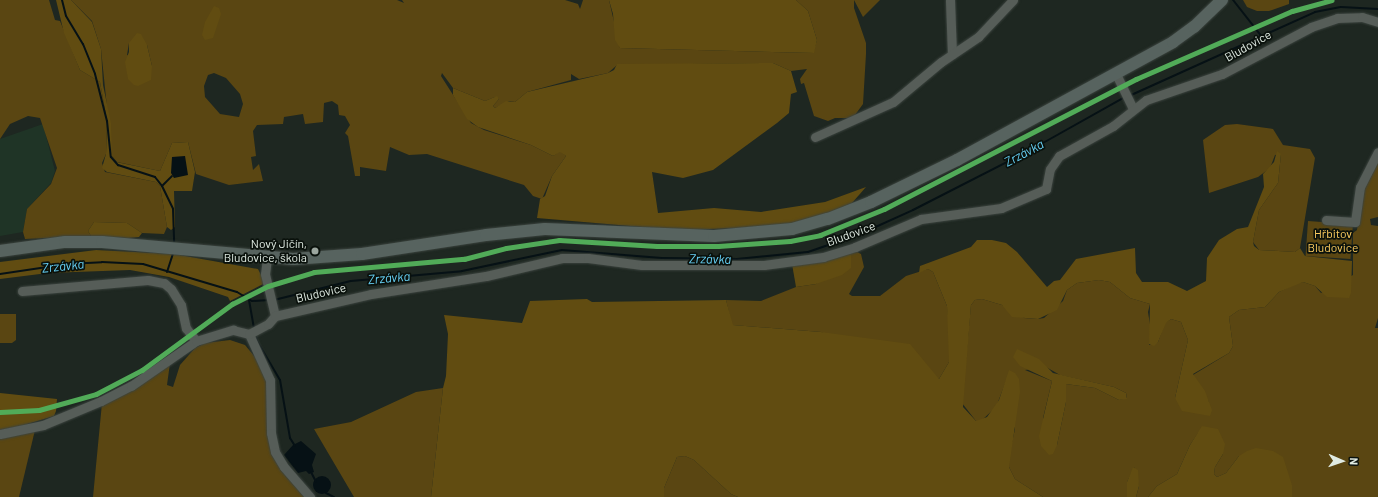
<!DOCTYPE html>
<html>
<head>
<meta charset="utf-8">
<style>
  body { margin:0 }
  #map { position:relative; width:1378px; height:497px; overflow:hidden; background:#1e2721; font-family:Barlow,sans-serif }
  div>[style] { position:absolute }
  .built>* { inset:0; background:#1f3426 }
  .green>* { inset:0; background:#5a4612; transform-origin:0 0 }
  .forest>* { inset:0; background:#614c11 }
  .water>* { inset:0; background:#061115 }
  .round { border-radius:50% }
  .stream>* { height:2px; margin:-1px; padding:0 1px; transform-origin:1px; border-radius:1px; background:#061115 }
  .roads { filter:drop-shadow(0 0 1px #3b433e) drop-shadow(0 0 1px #3b433e) }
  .minor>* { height:9px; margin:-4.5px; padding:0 4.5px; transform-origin:4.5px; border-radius:4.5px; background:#565d58 }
  .major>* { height:12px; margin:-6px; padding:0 6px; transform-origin:6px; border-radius:6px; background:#57635f }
  .cycleway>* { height:5px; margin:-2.5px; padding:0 2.5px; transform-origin:2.5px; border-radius:2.5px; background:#51ab58 }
  .dots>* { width:11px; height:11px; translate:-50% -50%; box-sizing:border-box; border:2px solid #0a110c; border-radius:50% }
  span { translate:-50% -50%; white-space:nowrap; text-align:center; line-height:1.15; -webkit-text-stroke:3.5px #0a110c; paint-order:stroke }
  .street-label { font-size:12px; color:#e0ebe3 }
  .park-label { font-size:12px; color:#fecd5f }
  .poi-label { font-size:12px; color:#e0ebe3 }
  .right { translate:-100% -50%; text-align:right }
  .water-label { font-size:13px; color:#67d1f6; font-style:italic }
  .north { position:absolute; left:1322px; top:441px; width:40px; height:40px; -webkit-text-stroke:3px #0a110c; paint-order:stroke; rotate:92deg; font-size:11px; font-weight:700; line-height:16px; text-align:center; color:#e0ebe3 }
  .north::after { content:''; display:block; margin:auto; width:14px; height:18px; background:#e0ebe3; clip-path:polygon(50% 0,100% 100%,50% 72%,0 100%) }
</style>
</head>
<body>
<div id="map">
  <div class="built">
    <i style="clip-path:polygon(43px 124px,55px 171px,51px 183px,27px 209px,23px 232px,0 236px,0 139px)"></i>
  </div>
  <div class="green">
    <i style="clip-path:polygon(0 0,49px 0,55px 20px,60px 21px,80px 70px,100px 82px,107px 121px,106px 154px,102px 163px,105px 172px,156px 182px,160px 186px,167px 227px,164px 234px,142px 233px,127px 223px,94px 222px,88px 231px,91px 236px,25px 239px,23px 232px,27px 209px,51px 184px,57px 168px,40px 118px,28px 116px,10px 124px,0 139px)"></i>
    <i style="clip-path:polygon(evenodd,71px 0,310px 0,311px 6px,310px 0,397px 0,404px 3px,402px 0,565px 0,578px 4px,580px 9px,583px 0,609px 0,620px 48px,813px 53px,817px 40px,808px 11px,796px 0,880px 0,863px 17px,854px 0,854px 8px,866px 43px,866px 54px,863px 104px,855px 115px,850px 118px,835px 118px,828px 121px,814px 116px,804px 83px,801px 84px,800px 79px,807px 69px,791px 71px,773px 63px,617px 65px,608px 73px,579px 79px,571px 74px,571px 80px,527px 92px,515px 102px,509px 101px,495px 108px,493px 106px,499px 99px,495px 97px,485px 101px,453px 88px,442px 73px,441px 76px,471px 123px,484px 130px,531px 145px,553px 156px,560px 151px,566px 156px,552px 176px,542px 199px,533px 196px,524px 185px,427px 154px,409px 155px,390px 147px,386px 171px,360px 167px,360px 176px,355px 176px,348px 136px,345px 133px,350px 125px,345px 116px,339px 115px,338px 105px,332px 101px,324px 103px,323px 122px,305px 124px,303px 114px,284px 117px,283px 124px,257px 125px,253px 131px,256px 156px,251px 157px,253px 170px,259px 164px,263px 181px,229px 185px,196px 174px,188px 142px,172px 143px,160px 171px,117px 162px,112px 156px,101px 49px,92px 21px,71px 0,129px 43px,147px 45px,152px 66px,127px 55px,129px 43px,71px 0,214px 73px,226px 78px,240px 94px,243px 104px,239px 117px,220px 114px,205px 97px,204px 86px,208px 75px,214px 73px)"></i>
    <i style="clip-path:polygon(1243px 0,1289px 0,1289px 4px,1269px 11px,1257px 11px,1247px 7px)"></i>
    <i style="clip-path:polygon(1237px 124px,1273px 129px,1283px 145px,1310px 149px,1315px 158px,1300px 248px,1295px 252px,1259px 250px,1253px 242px,1259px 210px,1278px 183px,1281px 154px,1275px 155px,1270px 168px,1258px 177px,1209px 193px,1203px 140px,1225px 125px)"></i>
    <i style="clip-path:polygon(evenodd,1378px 160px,1378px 217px,1370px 219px,1371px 225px,1378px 226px,1378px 318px,1375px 328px,1378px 328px,1378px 497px,1292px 497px,1292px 485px,1239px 456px,1226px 473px,1217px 477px,1214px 474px,1215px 467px,1223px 454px,1198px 433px,1190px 445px,1177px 474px,1157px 486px,1148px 497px,1136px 497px,1139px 486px,1134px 467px,1127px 482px,1127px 497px,1043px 497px,1015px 479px,1009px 467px,1009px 456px,1015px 429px,1006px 381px,996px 407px,981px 421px,976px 421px,962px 403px,971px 305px,975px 300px,982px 299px,1002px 305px,1024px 318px,1038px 319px,1044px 318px,1063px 301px,1067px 290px,1077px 283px,1099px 280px,1110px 282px,1130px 298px,1150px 304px,1148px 312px,1151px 331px,1149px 345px,1158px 342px,1165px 323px,1171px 319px,1181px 322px,1188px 340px,1175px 398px,1209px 402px,1193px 375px,1229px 353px,1233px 346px,1229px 317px,1239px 310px,1265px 307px,1279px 292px,1297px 283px,1303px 282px,1315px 286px,1321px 293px,1353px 275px,1353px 233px,1357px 230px,1362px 193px,1378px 160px,1046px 367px,1060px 375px,1114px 387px,1126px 393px,1127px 398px,1119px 400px,1095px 388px,1066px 384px,1066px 402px,1057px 445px,1043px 418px,1052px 381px,1025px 370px,1046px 367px)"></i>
    <i style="left:1308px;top:221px;width:45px;height:35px;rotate:4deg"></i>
    <i style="clip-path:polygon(857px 252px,861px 254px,864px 267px,849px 294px,852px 296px,880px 296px,906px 276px,928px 269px,933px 272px,947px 306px,949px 325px,949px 362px,939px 379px,821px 332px,732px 325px,726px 300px,761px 301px,796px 287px,816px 284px,851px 253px)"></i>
    <i style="clip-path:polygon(0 314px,16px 314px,16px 340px,12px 343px,0 343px)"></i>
    <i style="clip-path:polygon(230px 340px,245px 345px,255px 357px,267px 382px,268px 435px,307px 497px,93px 497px,102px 403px,170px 363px,167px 385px,173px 387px,180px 365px,195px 348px,205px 343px)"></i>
    <i style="clip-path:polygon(443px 388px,431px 497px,354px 497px,314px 429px,351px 422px,416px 392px)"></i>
    <i style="clip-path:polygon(35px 430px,19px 497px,0 497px,0 438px)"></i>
    <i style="clip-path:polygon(685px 456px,694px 460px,731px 494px,738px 497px,664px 497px,664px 488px,677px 457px)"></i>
  </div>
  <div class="forest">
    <i style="clip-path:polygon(56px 0,71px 0,92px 22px,101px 49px,103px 85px,111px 123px,112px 156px,116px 162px,160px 171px,172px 143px,188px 142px,195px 172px,192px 191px,174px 191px,175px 227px,171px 230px,167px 227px,160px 186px,156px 182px,107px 172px,102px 168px,106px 154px,107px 121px,100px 82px,80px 70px,64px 33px)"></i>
    <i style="clip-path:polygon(609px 0,796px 0,808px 11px,817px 40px,814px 53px,620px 48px,615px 40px,613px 14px)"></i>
    <i style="clip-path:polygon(214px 6px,219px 8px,221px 14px,213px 38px,205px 40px,202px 35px,205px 22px)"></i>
    <i style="clip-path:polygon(137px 33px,141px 34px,147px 45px,152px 66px,151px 80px,138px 86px,134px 85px,128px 79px,125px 62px,129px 52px,129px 43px)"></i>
    <i style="clip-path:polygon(773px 63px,791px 71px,797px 92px,791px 94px,789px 113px,777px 123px,713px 170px,683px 178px,652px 172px,658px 213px,714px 208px,761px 212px,825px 202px,866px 187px,852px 203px,818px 218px,775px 227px,677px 230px,537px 218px,540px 199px,545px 196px,552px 176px,566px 156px,560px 152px,553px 156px,531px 145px,478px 127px,467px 119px,453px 95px,453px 88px,485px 101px,497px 96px,499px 99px,493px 106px,495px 108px,506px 101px,515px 102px,527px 92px,608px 73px,614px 70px,617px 64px)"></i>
    <i style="clip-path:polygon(1277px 151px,1281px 154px,1278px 183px,1259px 210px,1253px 242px,1254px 246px,1259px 250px,1295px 252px,1300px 248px,1305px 256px,1352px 261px,1351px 293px,1349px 298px,1327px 297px,1315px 286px,1303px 282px,1279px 292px,1265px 307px,1239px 310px,1229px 317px,1233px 346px,1229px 353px,1193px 374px,1205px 391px,1212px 410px,1210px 416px,1182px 411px,1175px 398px,1188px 340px,1181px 322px,1171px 319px,1166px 323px,1158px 342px,1154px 346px,1149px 344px,1150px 304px,1130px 298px,1110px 282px,1099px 280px,1077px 283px,1067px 290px,1057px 310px,1038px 319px,1012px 317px,1002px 305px,982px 299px,975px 300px,971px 305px,963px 407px,976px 421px,987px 417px,999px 400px,1009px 370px,1015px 373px,1019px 379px,1020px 392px,1009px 467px,1015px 479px,1043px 497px,738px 497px,731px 494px,694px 460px,685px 456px,677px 457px,664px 488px,664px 497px,431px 497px,443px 388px,446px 376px,448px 334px,444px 315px,522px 323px,530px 301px,587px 299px,592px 302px,726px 300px,733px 325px,821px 332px,910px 344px,939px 379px,949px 362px,947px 306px,933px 272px,928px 269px,919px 273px,920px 266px,971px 247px,977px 240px,992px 240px,1006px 243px,1017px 252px,1047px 287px,1054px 281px,1060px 280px,1076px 259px,1135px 248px,1136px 273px,1142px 282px,1168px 282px,1187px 291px,1206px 281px,1207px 258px,1219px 240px,1237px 229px,1248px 227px,1264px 187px,1263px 174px,1274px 162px)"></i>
    <i style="clip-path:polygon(94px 222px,127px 223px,142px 233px,139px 237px,128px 238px,91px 236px,88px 231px)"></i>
    <i style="clip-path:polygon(96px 250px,174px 254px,258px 269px,265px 283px,230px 301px,228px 297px,169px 277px,130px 270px,48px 273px,0 279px,0 262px)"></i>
    <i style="clip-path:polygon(851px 253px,851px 268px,842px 275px,816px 284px,796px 287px,792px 264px)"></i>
    <i style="clip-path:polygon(1017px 349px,1039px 359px,1053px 373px,1114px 387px,1126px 393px,1127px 399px,1119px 400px,1095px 388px,1066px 384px,1066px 402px,1057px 445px,1053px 454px,1049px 455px,1041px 446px,1039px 436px,1052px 381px,1020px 366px,1013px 357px)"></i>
    <i style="clip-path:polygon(0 393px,57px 399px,56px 411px,54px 416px,17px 427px,0 430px)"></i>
    <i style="clip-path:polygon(1202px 426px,1218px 429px,1225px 444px,1223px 454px,1215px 467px,1214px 474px,1217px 477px,1226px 473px,1239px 456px,1247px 451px,1256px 448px,1273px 451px,1283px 457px,1292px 485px,1292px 497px,1148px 497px,1157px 486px,1177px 474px,1190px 445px)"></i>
    <i style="clip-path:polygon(1133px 467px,1138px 470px,1139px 486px,1136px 497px,1127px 497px,1127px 482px)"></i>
  </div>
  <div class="water">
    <i style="clip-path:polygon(185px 156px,188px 175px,174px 178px,171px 173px,172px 157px)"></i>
    <i style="clip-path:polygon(301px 441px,316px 454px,312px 465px,314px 472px,309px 474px,306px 471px,298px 473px,284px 455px,293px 445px)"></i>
    <i class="round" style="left:313px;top:476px;width:18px;height:18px"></i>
  </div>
  <div class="stream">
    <i style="left:62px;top:0;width:16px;rotate:76deg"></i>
    <i style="left:66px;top:16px;width:33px;rotate:59deg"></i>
    <i style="left:83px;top:44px;width:32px;rotate:68deg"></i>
    <i style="left:95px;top:74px;width:49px;rotate:75.7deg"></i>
    <i style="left:107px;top:121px;width:36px;rotate:84deg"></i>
    <i style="left:111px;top:157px;width:11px;rotate:49deg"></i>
    <i style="left:118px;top:165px;width:39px;rotate:18deg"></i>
    <i style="left:155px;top:177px;width:11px;rotate:52deg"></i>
    <i style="left:162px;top:186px;width:25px;rotate:64deg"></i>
    <i style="left:173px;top:209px;width:36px;rotate:88deg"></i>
    <i style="left:1233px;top:0;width:47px;rotate:51.9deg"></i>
    <i style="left:1129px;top:96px;width:204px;rotate:-24.3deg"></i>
    <i style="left:1315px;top:12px;width:26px;rotate:-11deg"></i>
    <i style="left:1341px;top:7px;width:37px;rotate:3deg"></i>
    <i style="left:162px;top:186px;width:14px;rotate:-45deg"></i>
    <i style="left:167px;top:272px;width:20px;rotate:-72deg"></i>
    <i style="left:0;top:274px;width:68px;rotate:-8.5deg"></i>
    <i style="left:67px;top:264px;width:35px;rotate:-3deg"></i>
    <i style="left:102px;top:262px;width:41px;rotate:2.8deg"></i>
    <i style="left:143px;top:264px;width:98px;rotate:16.6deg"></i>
    <i style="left:237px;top:292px;width:17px;rotate:31deg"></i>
    <i style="left:252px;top:301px;width:17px;rotate:-3deg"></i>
    <i style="left:249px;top:300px;width:29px;rotate:80deg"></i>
    <i style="left:274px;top:300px;width:79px;rotate:-13.9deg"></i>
    <i style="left:351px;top:281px;width:111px;rotate:-5.1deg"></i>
    <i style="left:462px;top:271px;width:102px;rotate:-11.9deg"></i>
    <i style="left:562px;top:250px;width:100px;rotate:4.6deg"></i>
    <i style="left:662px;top:258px;width:75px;rotate:0.8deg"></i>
    <i style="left:737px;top:259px;width:71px;rotate:-5.6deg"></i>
    <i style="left:808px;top:252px;width:55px;rotate:-19.1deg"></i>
    <i style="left:860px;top:234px;width:58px;rotate:-24.4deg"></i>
    <i style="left:913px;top:210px;width:136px;rotate:-27.1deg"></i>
    <i style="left:1034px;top:148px;width:104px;rotate:-29.3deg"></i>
    <i style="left:255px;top:333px;width:8px;rotate:76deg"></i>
    <i style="left:257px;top:341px;width:45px;rotate:59.5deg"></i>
    <i style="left:280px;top:380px;width:59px;rotate:80.2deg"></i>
    <i style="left:290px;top:438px;width:9px;rotate:58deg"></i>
    <i style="left:311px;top:472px;width:11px;rotate:63deg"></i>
    <i style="left:326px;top:493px;width:9px;rotate:27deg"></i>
  </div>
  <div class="roads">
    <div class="minor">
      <i style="left:950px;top:0;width:54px;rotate:87.9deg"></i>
      <i style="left:1116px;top:74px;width:39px;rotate:64deg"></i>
      <i style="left:815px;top:137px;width:85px;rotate:-24.2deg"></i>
      <i style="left:893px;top:102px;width:62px;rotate:-39.8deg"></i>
      <i style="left:941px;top:62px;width:45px;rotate:-34deg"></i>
      <i style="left:978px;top:37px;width:51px;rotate:-46.6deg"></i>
      <i style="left:1326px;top:220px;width:29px;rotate:4deg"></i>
      <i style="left:1355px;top:222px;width:35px;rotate:-82deg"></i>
      <i style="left:1360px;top:187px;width:39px;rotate:-63deg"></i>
      <i style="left:267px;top:258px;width:16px;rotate:97deg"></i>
      <i style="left:265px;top:274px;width:43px;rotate:76.6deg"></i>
      <i style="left:22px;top:291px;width:126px;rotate:-5deg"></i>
      <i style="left:148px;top:280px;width:16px;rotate:11deg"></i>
      <i style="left:164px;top:283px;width:9px;rotate:41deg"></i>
      <i style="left:171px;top:289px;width:19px;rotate:58deg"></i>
      <i style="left:181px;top:305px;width:24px;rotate:78deg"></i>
      <i style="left:186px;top:328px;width:16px;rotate:52deg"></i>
      <i style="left:249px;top:334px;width:51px;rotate:65.5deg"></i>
      <i style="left:270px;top:380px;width:53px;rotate:88.9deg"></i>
      <i style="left:271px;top:433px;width:19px;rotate:78deg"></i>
      <i style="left:275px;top:452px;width:17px;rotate:59deg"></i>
      <i style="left:284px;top:467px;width:40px;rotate:49deg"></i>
      <i style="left:0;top:434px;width:44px;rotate:-11.8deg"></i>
      <i style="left:43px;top:425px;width:63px;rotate:-22.5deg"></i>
      <i style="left:101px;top:401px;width:34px;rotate:-27deg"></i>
      <i style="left:131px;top:386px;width:79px;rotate:-34.7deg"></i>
      <i style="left:196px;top:341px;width:39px;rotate:-17deg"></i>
      <i style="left:233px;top:330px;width:16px;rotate:14deg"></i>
      <i style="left:249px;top:334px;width:21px;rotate:-28deg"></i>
      <i style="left:268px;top:324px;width:11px;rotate:-49deg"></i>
      <i style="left:275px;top:316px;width:98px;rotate:-12.9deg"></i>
      <i style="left:371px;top:294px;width:116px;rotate:-8.9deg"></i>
      <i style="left:486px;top:276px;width:78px;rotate:-13.3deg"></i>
      <i style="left:562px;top:258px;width:26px"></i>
      <i style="left:588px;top:258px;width:54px;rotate:7.4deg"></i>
      <i style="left:642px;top:265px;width:122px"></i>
      <i style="left:764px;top:265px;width:60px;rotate:-7.7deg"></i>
      <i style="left:823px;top:257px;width:34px;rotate:-17deg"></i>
      <i style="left:855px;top:247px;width:72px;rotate:-23deg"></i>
      <i style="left:921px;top:219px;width:81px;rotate:-7.8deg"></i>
      <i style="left:1001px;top:208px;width:49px;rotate:-22.9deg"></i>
      <i style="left:1046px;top:189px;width:20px;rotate:-79deg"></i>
      <i style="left:1050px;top:169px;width:16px;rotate:-55deg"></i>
      <i style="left:1059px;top:156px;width:62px;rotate:-29.1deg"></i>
      <i style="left:1113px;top:126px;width:42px;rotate:-38.2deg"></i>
      <i style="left:1146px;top:100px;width:80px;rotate:-18.9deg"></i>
      <i style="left:1222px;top:74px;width:101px;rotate:-27.8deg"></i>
      <i style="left:1311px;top:27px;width:28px;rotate:-19deg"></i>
      <i style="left:1337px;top:18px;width:25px;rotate:-2deg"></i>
      <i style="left:1362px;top:17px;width:17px;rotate:17deg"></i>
    </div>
    <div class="major">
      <i style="left:0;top:251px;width:66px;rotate:-7.9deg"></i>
      <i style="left:65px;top:242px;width:37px"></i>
      <i style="left:102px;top:242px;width:192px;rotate:5.1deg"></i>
      <i style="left:293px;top:259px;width:69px;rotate:-4.1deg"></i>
      <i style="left:362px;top:254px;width:125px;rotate:-8.7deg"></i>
      <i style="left:486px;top:235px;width:59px;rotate:-5.8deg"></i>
      <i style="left:545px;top:229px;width:169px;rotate:2.4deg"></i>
      <i style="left:714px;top:236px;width:78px;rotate:-5.1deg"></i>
      <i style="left:792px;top:229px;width:37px;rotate:-16deg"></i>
      <i style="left:828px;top:219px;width:46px;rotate:-21.6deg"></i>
      <i style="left:871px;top:202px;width:96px;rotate:-26deg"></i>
      <i style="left:957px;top:160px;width:246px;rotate:-28.6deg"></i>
      <i style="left:1173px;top:42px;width:26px;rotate:-36deg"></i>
      <i style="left:1194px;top:27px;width:39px;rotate:-44deg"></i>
    </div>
  </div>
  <div class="cycleway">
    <i style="left:0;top:412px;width:39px;rotate:-3deg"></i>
    <i style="left:39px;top:410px;width:59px;rotate:-15.7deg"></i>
    <i style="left:96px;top:394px;width:52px;rotate:-27.6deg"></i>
    <i style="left:142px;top:370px;width:112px;rotate:-36.3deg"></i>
    <i style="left:232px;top:304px;width:40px;rotate:-26.6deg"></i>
    <i style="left:268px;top:286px;width:48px;rotate:-16.9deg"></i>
    <i style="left:314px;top:272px;width:151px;rotate:-5deg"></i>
    <i style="left:464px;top:259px;width:43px;rotate:-14.7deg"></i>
    <i style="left:506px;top:248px;width:54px;rotate:-8.6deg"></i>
    <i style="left:559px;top:240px;width:98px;rotate:3.5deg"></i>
    <i style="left:657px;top:246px;width:61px"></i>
    <i style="left:718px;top:246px;width:72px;rotate:-4deg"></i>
    <i style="left:790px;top:241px;width:31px;rotate:-11deg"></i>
    <i style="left:820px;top:235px;width:69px;rotate:-22.1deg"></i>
    <i style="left:884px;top:209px;width:284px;rotate:-27.3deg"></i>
    <i style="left:1136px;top:79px;width:170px;rotate:-23.6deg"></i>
    <i style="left:1292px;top:11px;width:41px;rotate:-15.4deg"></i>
  </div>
  <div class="dots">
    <i style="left:315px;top:251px;background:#9ca69f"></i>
  </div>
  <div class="street-label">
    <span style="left:1248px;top:46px;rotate:-29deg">Bludovice</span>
    <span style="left:851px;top:234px;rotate:-20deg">Bludovice</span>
    <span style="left:321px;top:293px;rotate:-13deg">Bludovice</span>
  </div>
  <div class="park-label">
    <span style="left:1333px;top:241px">Hřbitov<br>Bludovice</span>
  </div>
  <div class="poi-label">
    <span class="right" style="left:307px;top:251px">Nový Jičín,<br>Bludovice, škola</span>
  </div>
  <div class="water-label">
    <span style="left:1024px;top:153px;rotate:-28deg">Zrzávka</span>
    <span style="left:710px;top:259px;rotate:1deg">Zrzávka</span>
    <span style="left:63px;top:266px;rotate:-6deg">Zrzávka</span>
    <span style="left:389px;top:278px;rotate:-5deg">Zrzávka</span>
  </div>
  <div class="north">N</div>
</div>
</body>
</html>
